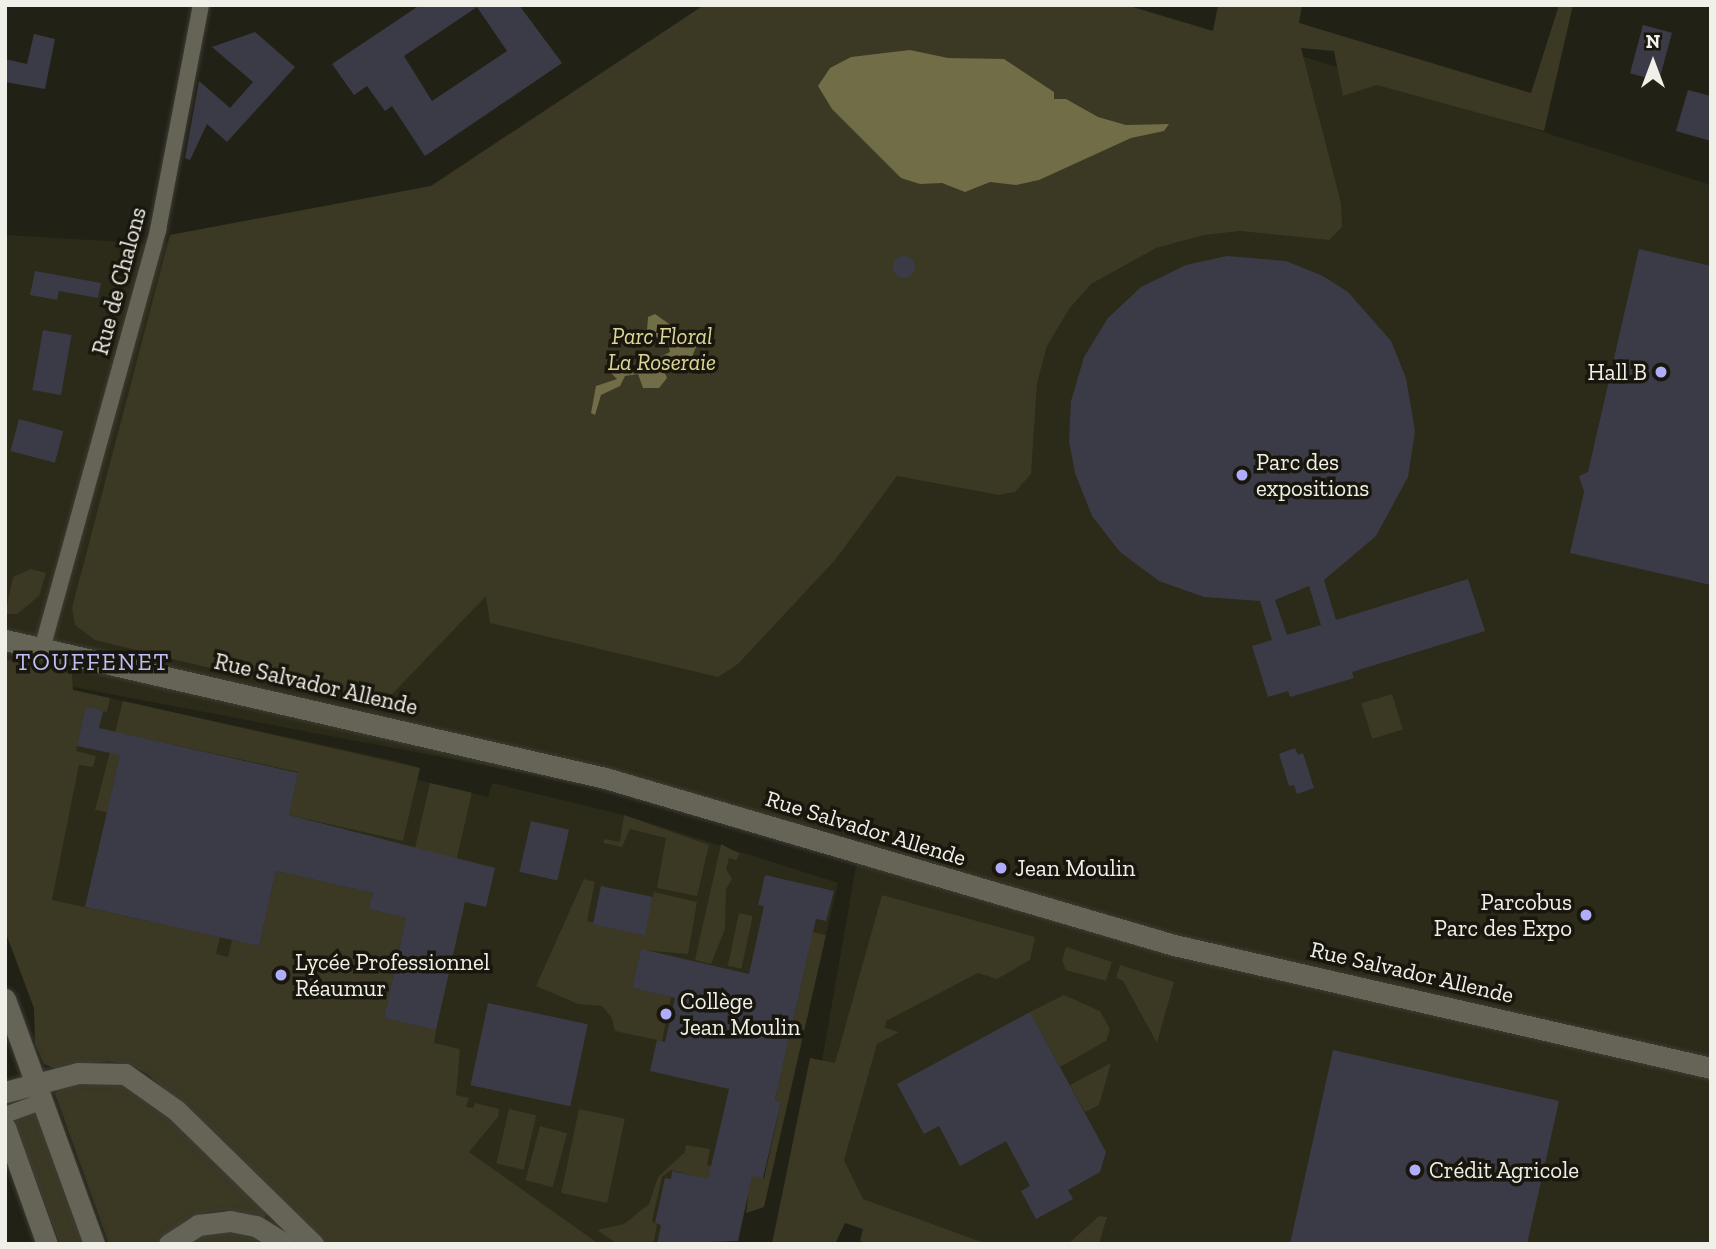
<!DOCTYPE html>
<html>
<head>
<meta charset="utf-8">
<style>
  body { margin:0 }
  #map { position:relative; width:1716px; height:1249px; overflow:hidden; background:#222116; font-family:"Zilla Slab",serif }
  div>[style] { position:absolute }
  .built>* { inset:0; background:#2c2a18 }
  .green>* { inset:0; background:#3b3924; transform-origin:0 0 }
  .water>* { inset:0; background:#716d47 }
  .building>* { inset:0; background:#3b3b47; transform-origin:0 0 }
  .round { border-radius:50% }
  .roads { filter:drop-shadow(0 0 2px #3d3c35) drop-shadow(0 0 2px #3d3c35) }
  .street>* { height:16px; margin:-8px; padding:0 8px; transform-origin:8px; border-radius:8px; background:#656457 }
  .secondary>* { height:21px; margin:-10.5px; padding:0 10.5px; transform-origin:10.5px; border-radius:10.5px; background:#656457 }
  .dots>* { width:19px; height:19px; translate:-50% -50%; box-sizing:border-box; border:4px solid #19170d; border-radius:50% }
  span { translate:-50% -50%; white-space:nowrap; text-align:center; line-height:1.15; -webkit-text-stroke:7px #19170d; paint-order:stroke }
  .street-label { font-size:23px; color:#f0efe8 }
  .park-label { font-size:23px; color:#ded796; font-style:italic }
  .poi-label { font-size:23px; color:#f0efe8 }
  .right { translate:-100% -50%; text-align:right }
  .left { translate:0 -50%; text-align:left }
  .neighbourhood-label { font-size:24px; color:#bfbff8; letter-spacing:2px }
  .frame { position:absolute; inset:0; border:7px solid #f0efe8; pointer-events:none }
  .north { position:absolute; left:1618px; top:28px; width:70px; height:70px; -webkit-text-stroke:5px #19170d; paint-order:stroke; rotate:0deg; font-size:19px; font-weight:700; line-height:28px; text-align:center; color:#f0efe8 }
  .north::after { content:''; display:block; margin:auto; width:24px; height:32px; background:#f0efe8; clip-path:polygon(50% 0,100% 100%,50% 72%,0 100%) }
</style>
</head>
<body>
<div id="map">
  <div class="built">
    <i style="clip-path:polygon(1276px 48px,1711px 185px,1711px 1244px,933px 1244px,798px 1199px,861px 837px,5px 674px,5px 235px,158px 244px)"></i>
    <i style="clip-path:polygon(73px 690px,396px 761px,420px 768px,418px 780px,488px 797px,492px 783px,624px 815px,838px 883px,826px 935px,814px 932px,776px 1100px,781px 1102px,763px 1178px,748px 1196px,738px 1241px,397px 1244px,29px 894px)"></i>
  </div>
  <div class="green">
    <i style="clip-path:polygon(704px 5px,1126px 5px,1213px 31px,1218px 5px,1302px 5px,1299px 23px,1531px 93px,1559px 5px,1573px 5px,1544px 131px,1377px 85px,1343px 96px,1334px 51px,1301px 48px,1341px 203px,1342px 227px,1329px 240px,1240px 231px,1204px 235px,1156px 248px,1091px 284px,1069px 309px,1047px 346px,1037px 383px,1031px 474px,1015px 492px,999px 495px,897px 476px,835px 560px,738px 664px,718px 677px,490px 623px,486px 596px,378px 709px,95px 640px,75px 625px,72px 608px,170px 235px,431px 186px)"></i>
    <i style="clip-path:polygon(31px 569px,46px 573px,39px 596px,17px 614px,5px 614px,13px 577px)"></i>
    <i style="clip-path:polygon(5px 659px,72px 674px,73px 690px,110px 698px,107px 712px,86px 708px,76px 751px,96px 756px,93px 767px,79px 765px,52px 900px,220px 937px,216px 954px,228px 957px,232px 940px,259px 946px,276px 871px,373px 893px,370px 909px,406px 918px,384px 1018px,436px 1030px,434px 1043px,460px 1049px,456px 1095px,469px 1098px,466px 1107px,473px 1108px,475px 1103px,499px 1109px,498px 1117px,469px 1152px,599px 1244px,322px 1244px,149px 1075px,131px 1065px,108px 1061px,56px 1069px,44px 1064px,35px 1044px,34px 1008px,5px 931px)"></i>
    <i style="left:1392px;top:694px;width:37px;height:32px;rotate:73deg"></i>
    <i style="clip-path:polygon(123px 701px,420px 768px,403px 841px,289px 815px,298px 772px,125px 734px,107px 812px,95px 810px)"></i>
    <i style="left:430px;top:783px;width:43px;height:69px;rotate:13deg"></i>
    <i style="clip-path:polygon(624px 815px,709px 845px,697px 896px,657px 888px,666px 838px,630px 829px,622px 847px,603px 843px,604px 839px,620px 842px)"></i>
    <i style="clip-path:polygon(721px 844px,740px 854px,736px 860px,729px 858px,726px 869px,732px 879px,726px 889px,725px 929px,711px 964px,695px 960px)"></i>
    <i style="clip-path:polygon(584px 879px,595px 882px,587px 921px,644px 935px,654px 892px,697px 902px,688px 954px,641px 950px,632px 988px,671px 997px,662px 1041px,615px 1031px,612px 1018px,602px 1006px,578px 1004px,536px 986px)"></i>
    <i style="clip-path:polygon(882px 895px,1035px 937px,1030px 960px,997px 979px,978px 973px,886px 1021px,885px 1028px,899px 1032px,877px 1044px,844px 1160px,863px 1199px,987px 1244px,872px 1244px,860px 1241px,863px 1229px,845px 1223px,835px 1244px,772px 1244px,810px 1058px,835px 1063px)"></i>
    <i style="left:739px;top:913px;width:14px;height:54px;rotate:12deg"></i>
    <i style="clip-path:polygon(813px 932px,826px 935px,764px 1207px,746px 1213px,748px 1195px,690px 1182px,691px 1175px,671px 1170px,662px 1177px,652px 1221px,657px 1225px,653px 1244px,618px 1244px,597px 1230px,624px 1224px,649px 1204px,658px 1177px,685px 1152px,686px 1145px,710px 1149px,707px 1165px,764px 1178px,781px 1102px,775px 1100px)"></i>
    <i style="clip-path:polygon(1066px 947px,1112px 962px,1106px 981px,1066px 970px,1062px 960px)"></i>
    <i style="clip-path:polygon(1120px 965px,1174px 982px,1157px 1043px,1123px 981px,1116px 978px)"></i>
    <i style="clip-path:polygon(1064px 995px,1100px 1011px,1110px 1029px,1106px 1041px,1060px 1067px,1030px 1012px)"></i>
    <i style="clip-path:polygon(1111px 1063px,1099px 1105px,1085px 1112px,1070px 1085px)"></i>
    <i style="clip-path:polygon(114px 1079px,148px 1096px,268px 1213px,264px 1218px,229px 1210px,210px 1212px,187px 1220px,156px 1244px,109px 1244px,55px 1094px,58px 1088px,80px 1082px)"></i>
    <i style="left:509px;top:1109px;width:28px;height:56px;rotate:13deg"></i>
    <i style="left:579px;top:1109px;width:47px;height:86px;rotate:12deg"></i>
    <i style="clip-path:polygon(35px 1110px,85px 1244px,60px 1244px,15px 1124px,17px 1115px)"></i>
    <i style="left:540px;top:1126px;width:28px;height:56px;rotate:15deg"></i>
    <i style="clip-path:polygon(1099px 1216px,1107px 1217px,1099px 1244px,1068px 1244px)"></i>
    <i style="clip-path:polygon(226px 1231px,246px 1233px,272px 1244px,184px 1244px,206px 1233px)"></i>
  </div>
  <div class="water">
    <i style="clip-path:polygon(910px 50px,948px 58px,1004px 59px,1054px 92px,1054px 99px,1066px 99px,1098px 117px,1126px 125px,1169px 124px,1164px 131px,1131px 138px,1039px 180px,1016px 185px,990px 182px,965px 192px,942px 183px,920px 184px,901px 178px,832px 109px,818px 86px,830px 68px,851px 57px)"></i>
    <i style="clip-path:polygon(655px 314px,692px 340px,696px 347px,692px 357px,661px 363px,667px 378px,659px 388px,643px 388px,638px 374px,625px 376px,620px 386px,601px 395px,595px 415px,591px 413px,596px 386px,617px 379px,611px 373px,613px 367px,619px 363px,639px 368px,670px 352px,668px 344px,647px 331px,648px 317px)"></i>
  </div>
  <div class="building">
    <i style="clip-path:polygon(evenodd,420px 5px,519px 5px,562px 63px,425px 156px,392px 106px,385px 111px,367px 86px,354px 95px,332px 64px,420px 5px,477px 7px,507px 51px,432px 101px,404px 56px,477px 7px)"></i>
    <i style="left:1643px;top:25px;width:30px;height:50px;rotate:15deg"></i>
    <i style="clip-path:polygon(255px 32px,295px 67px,227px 142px,207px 124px,190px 160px,185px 158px,199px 81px,230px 108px,253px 82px,212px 47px)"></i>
    <i style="clip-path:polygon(34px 34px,55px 39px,45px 89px,5px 82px,5px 59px,27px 64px)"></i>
    <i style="clip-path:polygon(1688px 90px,1711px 96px,1711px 141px,1676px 131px)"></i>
    <i style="clip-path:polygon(1639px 249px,1711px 266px,1711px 585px,1570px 553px,1584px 492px,1579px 476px,1588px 472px)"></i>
    <i class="round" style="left:893px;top:256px;width:22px;height:22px"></i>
    <i style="clip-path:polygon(evenodd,1227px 256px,1286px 261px,1323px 276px,1348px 292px,1391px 341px,1406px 378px,1415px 431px,1408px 477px,1376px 536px,1324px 580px,1336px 620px,1468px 579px,1485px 631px,1352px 672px,1354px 678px,1290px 697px,1288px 691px,1268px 697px,1252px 646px,1272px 640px,1260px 601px,1204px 597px,1159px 581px,1120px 552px,1092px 516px,1075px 473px,1069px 441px,1071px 401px,1084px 357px,1108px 318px,1141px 287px,1186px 265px,1227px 256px,1309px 586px,1321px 625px,1287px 635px,1275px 600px,1309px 586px)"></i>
    <i style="clip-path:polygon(35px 271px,101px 283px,98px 298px,59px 291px,57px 300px,30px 295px)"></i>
    <i style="left:43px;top:330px;width:29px;height:61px;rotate:10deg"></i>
    <i style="left:19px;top:419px;width:46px;height:33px;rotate:15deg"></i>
    <i style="clip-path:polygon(86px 707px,103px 711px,99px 728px,298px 773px,289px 815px,495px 868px,486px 907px,465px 902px,436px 1030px,384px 1018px,406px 918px,369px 909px,373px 893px,276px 871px,259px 946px,85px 907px,120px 755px,77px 746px)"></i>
    <i style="clip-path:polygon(1295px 748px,1298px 755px,1303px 753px,1314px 788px,1297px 794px,1294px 785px,1289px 786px,1279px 754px)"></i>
    <i style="left:531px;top:821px;width:39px;height:52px;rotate:13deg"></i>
    <i style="clip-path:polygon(765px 875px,834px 891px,826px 921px,816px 919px,775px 1100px,781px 1102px,763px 1178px,752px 1176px,738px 1241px,657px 1244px,661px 1225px,655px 1223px,665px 1178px,671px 1179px,672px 1171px,708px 1179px,729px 1089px,650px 1071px,657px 1040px,665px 1042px,675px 998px,632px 988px,641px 949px,749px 974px,764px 906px,758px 905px)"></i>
    <i style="left:601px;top:886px;width:53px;height:39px;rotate:12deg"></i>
    <i style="left:488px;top:1003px;width:102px;height:84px;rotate:12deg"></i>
    <i style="clip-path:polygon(1030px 1012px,1106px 1152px,1100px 1172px,1068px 1190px,1073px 1199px,1036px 1219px,1021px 1191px,1030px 1186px,1006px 1141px,960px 1166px,939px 1126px,924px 1134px,897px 1084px)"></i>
    <i style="clip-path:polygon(1333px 1050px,1559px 1101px,1527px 1244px,1290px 1244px)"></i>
  </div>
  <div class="roads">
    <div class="street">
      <i style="left:42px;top:649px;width:435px;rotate:-74.5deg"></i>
      <i style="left:158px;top:230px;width:229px;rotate:-79.2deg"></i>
      <i style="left:5px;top:1115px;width:40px;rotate:-20.2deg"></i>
    </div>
    <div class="secondary">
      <i style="left:5px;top:640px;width:616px;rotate:12.95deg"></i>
      <i style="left:605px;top:778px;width:593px;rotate:16.36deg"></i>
      <i style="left:1174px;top:945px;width:551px;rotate:12.9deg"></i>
      <i style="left:5px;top:999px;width:261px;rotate:70deg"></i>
      <i style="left:5px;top:1092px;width:75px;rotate:-14.6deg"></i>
      <i style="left:78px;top:1073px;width:47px;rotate:1.2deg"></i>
      <i style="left:125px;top:1074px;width:62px;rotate:35.2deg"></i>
      <i style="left:176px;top:1110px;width:192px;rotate:44.4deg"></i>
      <i style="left:5px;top:1127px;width:124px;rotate:70.3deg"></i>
      <i style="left:169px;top:1244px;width:35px;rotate:-33deg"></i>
      <i style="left:198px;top:1225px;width:32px;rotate:-7deg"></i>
      <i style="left:230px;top:1221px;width:26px;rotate:11deg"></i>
      <i style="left:256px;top:1226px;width:34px;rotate:32deg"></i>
    </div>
  </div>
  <div class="dots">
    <i style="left:1661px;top:372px;background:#b0aefa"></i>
    <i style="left:1242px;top:475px;background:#b0aefa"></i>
    <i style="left:1001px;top:868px;background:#b0aefa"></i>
    <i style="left:1586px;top:915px;background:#b0aefa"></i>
    <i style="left:281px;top:975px;background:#b0aefa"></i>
    <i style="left:666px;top:1014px;background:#b0aefa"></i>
    <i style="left:1415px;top:1170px;background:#b0aefa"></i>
  </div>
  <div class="street-label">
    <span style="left:119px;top:281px;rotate:-75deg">Rue de Chalons</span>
    <span style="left:316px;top:684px;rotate:13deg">Rue Salvador Allende</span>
    <span style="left:866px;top:828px;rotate:17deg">Rue Salvador Allende</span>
    <span style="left:1412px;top:972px;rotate:13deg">Rue Salvador Allende</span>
  </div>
  <div class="park-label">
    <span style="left:662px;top:349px">Parc Floral<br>La Roseraie</span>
  </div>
  <div class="poi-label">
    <span class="right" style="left:1647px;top:372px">Hall B</span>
    <span class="left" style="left:1256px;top:475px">Parc des<br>expositions</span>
    <span class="left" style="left:1015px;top:868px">Jean Moulin</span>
    <span class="right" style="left:1572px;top:915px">Parcobus<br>Parc des Expo</span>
    <span class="left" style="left:295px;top:975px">Lycée Professionnel<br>Réaumur</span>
    <span class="left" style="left:680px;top:1014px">Collège<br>Jean Moulin</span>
    <span class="left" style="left:1429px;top:1170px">Crédit Agricole</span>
  </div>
  <div class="neighbourhood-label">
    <span style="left:93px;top:662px">TOUFFENET</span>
  </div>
  <div class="frame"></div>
  <div class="north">N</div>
</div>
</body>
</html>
